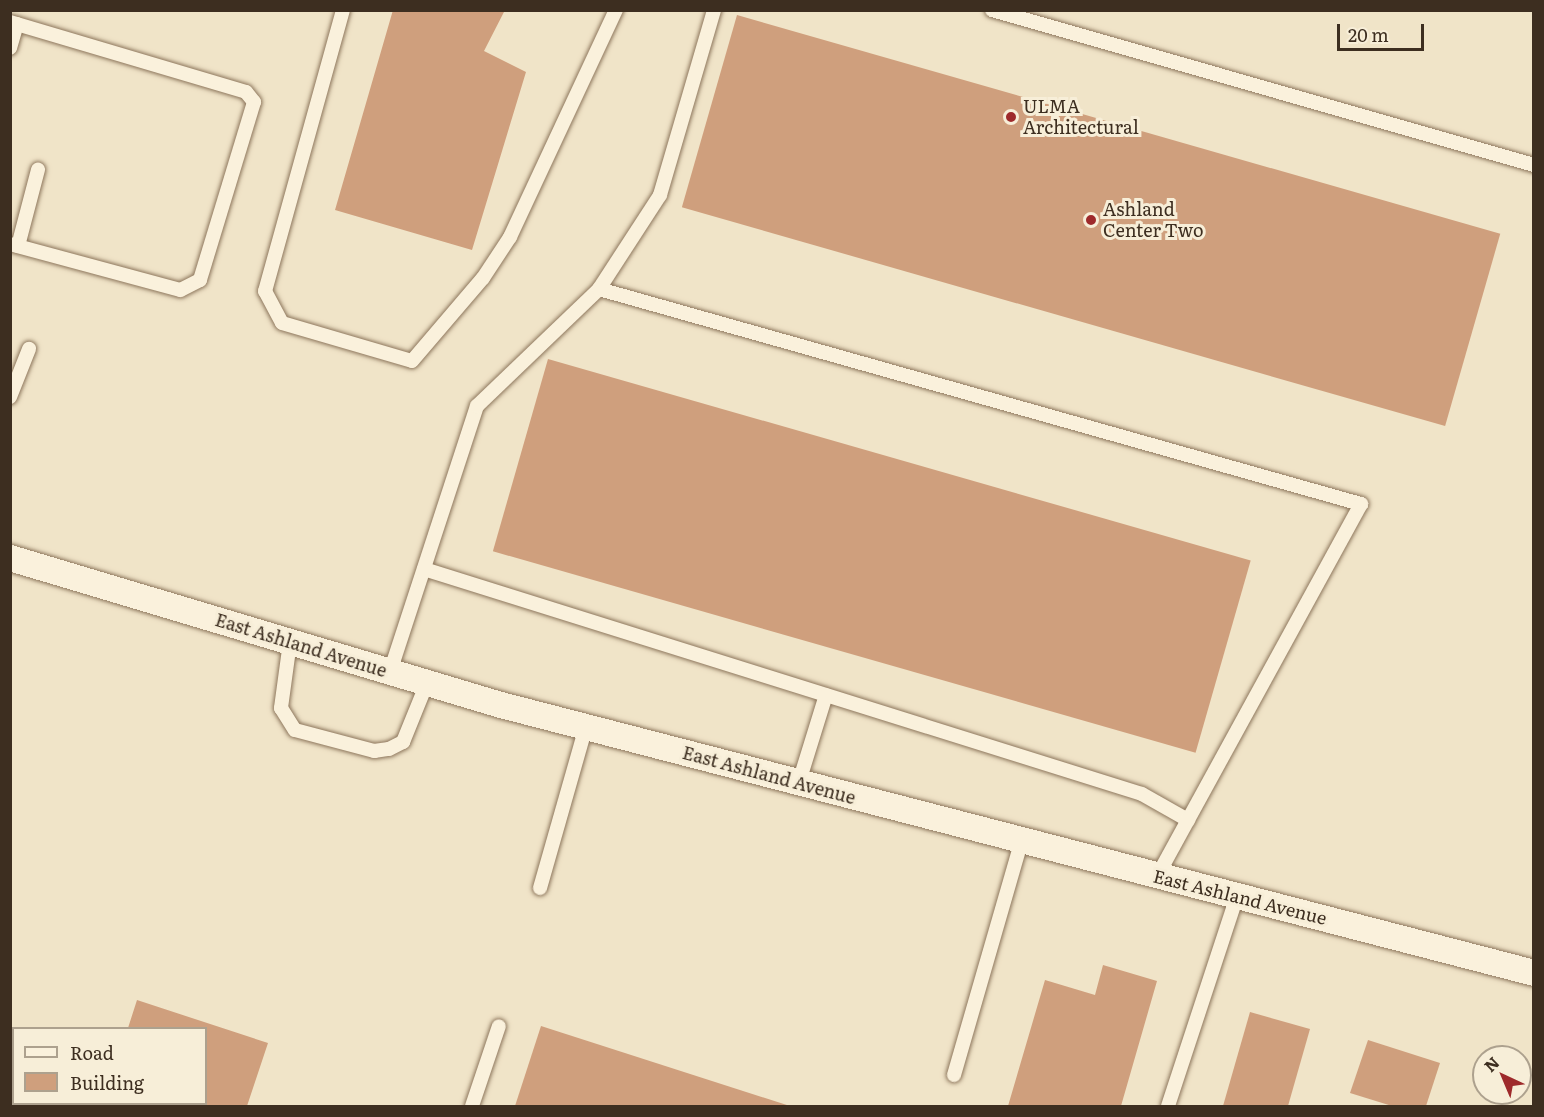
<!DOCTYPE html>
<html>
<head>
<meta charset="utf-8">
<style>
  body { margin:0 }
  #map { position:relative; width:1544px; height:1117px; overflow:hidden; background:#f0e4c8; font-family:Literata,serif }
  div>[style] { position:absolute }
  .building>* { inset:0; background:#cf9f7d; transform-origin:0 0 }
  .roads { filter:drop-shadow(0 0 2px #8d765c) drop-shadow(0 0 2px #8d765c) }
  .service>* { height:14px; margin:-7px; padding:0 7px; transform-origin:7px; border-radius:7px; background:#faf1dc }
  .minor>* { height:26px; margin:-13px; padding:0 13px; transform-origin:13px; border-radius:13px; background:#faf1dc }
  .dots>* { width:16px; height:16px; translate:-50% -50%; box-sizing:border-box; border:3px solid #f7eed8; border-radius:50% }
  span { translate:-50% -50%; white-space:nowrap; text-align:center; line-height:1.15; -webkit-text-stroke:6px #f7eed8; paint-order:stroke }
  .poi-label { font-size:18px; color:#3d2e20 }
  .left { translate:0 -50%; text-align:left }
  .street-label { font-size:18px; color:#3d2e20 }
  .frame { position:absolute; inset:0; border:12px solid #3d2e20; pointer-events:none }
  .legend { position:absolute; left:12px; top:1027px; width:195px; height:78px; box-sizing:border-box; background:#f7eed8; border:2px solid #ada18e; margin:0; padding:8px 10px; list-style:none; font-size:18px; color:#3d2e20 }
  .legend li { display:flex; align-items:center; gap:12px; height:30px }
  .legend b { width:30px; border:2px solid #ada18e }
  .north { position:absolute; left:1472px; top:1045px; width:60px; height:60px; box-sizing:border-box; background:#f7eed8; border:2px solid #ada18e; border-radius:50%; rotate:316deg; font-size:16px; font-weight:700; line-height:24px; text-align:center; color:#3d2e20 }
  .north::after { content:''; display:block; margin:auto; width:21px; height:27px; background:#9e2a2b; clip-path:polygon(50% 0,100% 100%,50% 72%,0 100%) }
  .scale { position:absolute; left:1337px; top:24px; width:87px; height:27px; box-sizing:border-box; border:3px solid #3d2e20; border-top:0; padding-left:8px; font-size:18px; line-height:21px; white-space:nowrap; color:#3d2e20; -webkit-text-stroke:4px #f7eed8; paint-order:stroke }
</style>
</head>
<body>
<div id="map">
  <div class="building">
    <i style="clip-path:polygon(393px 10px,505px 10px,484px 51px,526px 72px,472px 250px,335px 210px)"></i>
    <i style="left:737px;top:15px;width:794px;height:200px;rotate:16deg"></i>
    <i style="left:548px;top:359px;width:731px;height:200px;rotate:16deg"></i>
    <i style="clip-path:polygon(1103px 965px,1157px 981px,1121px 1106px,1008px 1106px,1045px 980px,1095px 995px)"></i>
    <i style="clip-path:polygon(137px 1000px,268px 1043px,247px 1106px,102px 1106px,206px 1104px,206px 1028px,128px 1028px)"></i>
    <i style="clip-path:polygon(1250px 1012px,1310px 1029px,1288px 1106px,1223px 1106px)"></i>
    <i style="clip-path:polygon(541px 1026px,790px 1106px,515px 1106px)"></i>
    <i style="clip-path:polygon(1368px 1040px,1440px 1063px,1426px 1106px,1392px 1106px,1350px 1093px)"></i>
    <i style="clip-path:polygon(10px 1095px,14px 1104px,44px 1106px,10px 1106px)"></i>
  </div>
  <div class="roads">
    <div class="service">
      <i style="left:343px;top:10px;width:292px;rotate:105.5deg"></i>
      <i style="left:265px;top:291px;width:36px;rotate:62deg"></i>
      <i style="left:282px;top:323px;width:135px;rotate:16.3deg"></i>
      <i style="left:412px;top:361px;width:109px;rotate:-49.5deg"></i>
      <i style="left:483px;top:278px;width:49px;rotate:-56.6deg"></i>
      <i style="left:510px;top:237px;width:251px;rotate:-65deg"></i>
      <i style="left:992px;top:10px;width:564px;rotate:15.96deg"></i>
      <i style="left:10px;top:22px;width:246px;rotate:16.5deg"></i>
      <i style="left:246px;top:92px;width:13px;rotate:51deg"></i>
      <i style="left:254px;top:102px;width:186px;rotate:106.9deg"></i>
      <i style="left:200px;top:280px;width:22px;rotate:153deg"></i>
      <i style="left:180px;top:290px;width:176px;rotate:-164.9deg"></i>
      <i style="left:10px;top:48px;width:25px;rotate:-74deg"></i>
      <i style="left:18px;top:246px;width:79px;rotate:-75.3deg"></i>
      <i style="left:599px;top:289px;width:112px;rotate:-57deg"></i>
      <i style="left:660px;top:195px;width:193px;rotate:-73.7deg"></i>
      <i style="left:10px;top:397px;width:52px;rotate:-68.4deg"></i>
      <i style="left:424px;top:569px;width:752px;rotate:17.4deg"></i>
      <i style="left:1142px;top:794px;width:53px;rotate:29.5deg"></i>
      <i style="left:290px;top:642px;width:67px;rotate:97.8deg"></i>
      <i style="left:281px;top:708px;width:26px;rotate:58deg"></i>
      <i style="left:295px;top:730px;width:82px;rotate:14.9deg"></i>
      <i style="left:374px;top:751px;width:15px;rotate:-8deg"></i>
      <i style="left:389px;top:749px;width:16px;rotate:-27deg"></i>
      <i style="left:403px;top:742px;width:64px;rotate:-67.9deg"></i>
      <i style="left:390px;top:672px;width:280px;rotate:-71.9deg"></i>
      <i style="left:477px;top:406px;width:169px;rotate:-43.8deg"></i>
      <i style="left:599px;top:289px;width:792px;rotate:15.76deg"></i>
      <i style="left:1361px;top:504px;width:423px;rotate:118.7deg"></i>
      <i style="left:799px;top:782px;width:91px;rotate:-72.8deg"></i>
      <i style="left:540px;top:888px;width:167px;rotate:-74.1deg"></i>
      <i style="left:954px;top:1075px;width:245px;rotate:-73.9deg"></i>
      <i style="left:472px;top:1106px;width:84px;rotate:-71.4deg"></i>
      <i style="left:1168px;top:1106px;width:221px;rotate:-71.8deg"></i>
    </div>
    <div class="minor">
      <i style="left:10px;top:558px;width:513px;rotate:16.67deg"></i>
      <i style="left:501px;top:705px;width:1067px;rotate:14.54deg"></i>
    </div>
  </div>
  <div class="dots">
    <i style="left:1011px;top:117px;background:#9e2a2b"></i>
    <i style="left:1091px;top:220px;background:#9e2a2b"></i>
  </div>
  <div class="poi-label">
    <span class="left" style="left:1023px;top:117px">ULMA<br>Architectural</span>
    <span class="left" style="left:1103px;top:220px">Ashland<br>Center Two</span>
  </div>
  <div class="street-label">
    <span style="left:301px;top:645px;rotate:17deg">East Ashland Avenue</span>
    <span style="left:769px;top:775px;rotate:15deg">East Ashland Avenue</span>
    <span style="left:1240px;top:897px;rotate:14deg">East Ashland Avenue</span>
  </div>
  <div class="frame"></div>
  <ul class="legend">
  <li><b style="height:8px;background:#faf1dc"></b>Road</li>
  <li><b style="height:16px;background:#cf9f7d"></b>Building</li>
  </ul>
  <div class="north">N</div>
  <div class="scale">20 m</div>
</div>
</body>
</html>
